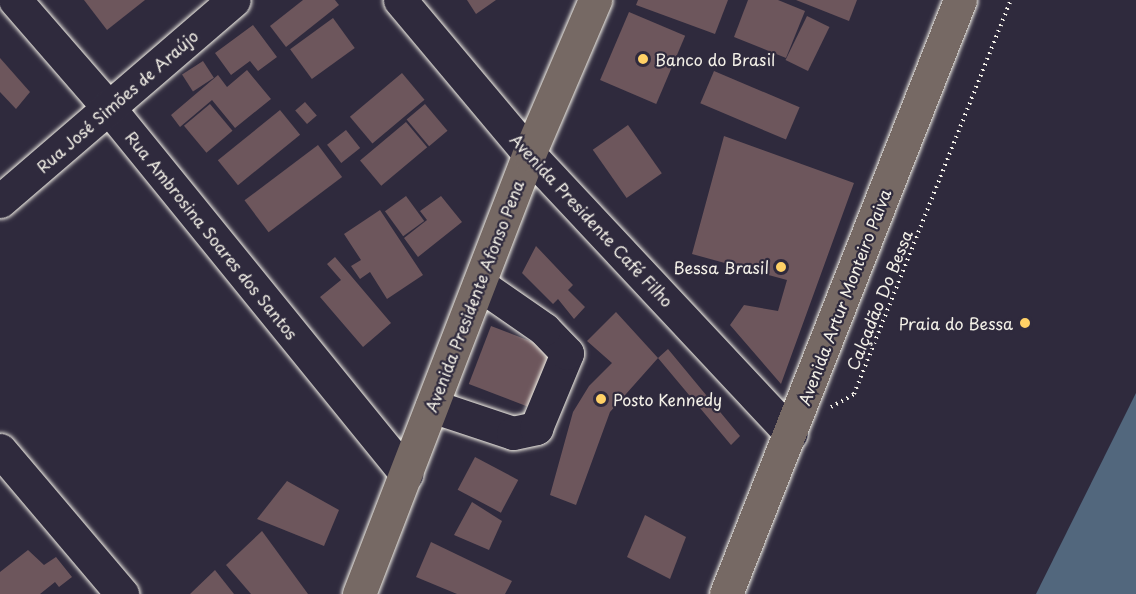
<!DOCTYPE html>
<html>
<head>
<meta charset="utf-8">
<style>
  body { margin:0 }
  #map { position:relative; width:1136px; height:594px; overflow:hidden; background:#2f2a3d; font-family:"Playpen Sans",sans-serif }
  div>[style] { position:absolute }
  .water>* { inset:0; background:#52677d }
  .building>* { inset:0; background:#6d565c; transform-origin:0 0 }
  .path>* { height:4px; margin-top:-2px; transform-origin:0; background:repeating-linear-gradient(90deg,#f4f1e8 0 1.5px,transparent 0 6px) }
  .roads { filter:drop-shadow(0 0 2px #f4f1e8) drop-shadow(0 0 2px #f4f1e8) }
  .minor>* { height:33px; margin:-16.5px; padding:0 16.5px; transform-origin:16.5px; border-radius:16.5px; background:#2f2a3d }
  .major>* { height:33px; margin:-16.5px; padding:0 16.5px; transform-origin:16.5px; border-radius:16.5px; background:#766964 }
  .dots>* { width:16px; height:16px; translate:-50% -50%; box-sizing:border-box; border:3px solid #2f2a3d; border-radius:50% }
  span { translate:-50% -50%; white-space:nowrap; text-align:center; line-height:1.15; -webkit-text-stroke:4.5px #2f2a3d; paint-order:stroke }
  .poi-label { font-size:16px; color:#f4f1e8 }
  .left { translate:0 -50%; text-align:left }
  .right { translate:-100% -50%; text-align:right }
  .street-label { font-size:16px; color:#f4f1e8 }
</style>
</head>
<body>
<div id="map">
  <div class="water">
    <i style="clip-path:polygon(1136px 393px,1136px 594px,1036px 594px)"></i>
  </div>
  <div class="building">
    <i style="clip-path:polygon(84px 0,145px 0,107px 30px)"></i>
    <i style="clip-path:polygon(303px 0,335px 0,339px 5px,286px 47px,270px 26px)"></i>
    <i style="clip-path:polygon(467px 0,496px 0,476px 14px)"></i>
    <i style="clip-path:polygon(638px 0,728px 0,715px 34px,636px 5px)"></i>
    <i style="clip-path:polygon(748px 0,778px 0,805px 11px,786px 58px,734px 37px)"></i>
    <i style="clip-path:polygon(796px 0,857px 0,849px 21px)"></i>
    <i style="left:629px;top:12px;width:61px;height:74px;rotate:23deg"></i>
    <i style="left:807px;top:16px;width:25px;height:49px;rotate:26deg"></i>
    <i style="left:333px;top:18px;width:37px;height:53px;rotate:54deg"></i>
    <i style="clip-path:polygon(253px 25px,277px 57px,258px 71px,250px 61px,231px 75px,215px 53px)"></i>
    <i style="clip-path:polygon(0 58px,30px 92px,16px 109px,0 92px)"></i>
    <i style="left:203px;top:61px;width:20px;height:25px;rotate:57deg"></i>
    <i style="clip-path:polygon(247px 70px,271px 99px,235px 128px,212px 100px,180px 127px,171px 115px,218px 75px,227px 87px)"></i>
    <i style="left:714px;top:71px;width:93px;height:35px;rotate:23deg"></i>
    <i style="left:402px;top:73px;width:35px;height:68px;rotate:50deg"></i>
    <i style="left:305px;top:102px;width:18px;height:13px;rotate:49deg"></i>
    <i style="left:210px;top:104px;width:35px;height:34px;rotate:50deg"></i>
    <i style="left:425px;top:104px;width:35px;height:24px;rotate:50deg"></i>
    <i style="left:280px;top:110px;width:32px;height:80px;rotate:51deg"></i>
    <i style="left:406px;top:122px;width:33px;height:60px;rotate:50deg"></i>
    <i style="left:628px;top:125px;width:59px;height:43px;rotate:55deg"></i>
    <i style="left:346px;top:130px;width:23px;height:24px;rotate:52deg"></i>
    <i style="clip-path:polygon(724px 136px,854px 183px,781px 384px,730px 325px,744px 305px,778px 311px,787px 280px,692px 254px)"></i>
    <i style="left:318px;top:145px;width:40px;height:92px;rotate:53deg"></i>
    <i style="left:406px;top:196px;width:31px;height:26px;rotate:54deg"></i>
    <i style="clip-path:polygon(441px 196px,462px 222px,418px 257px,404px 238px,427px 220px,420px 211px)"></i>
    <i style="clip-path:polygon(380px 210px,423px 275px,387px 299px,370px 272px,360px 279px,351px 266px,361px 260px,344px 234px)"></i>
    <i style="clip-path:polygon(536px 246px,573px 285px,568px 290px,585px 307px,574px 319px,558px 299px,553px 304px,522px 273px)"></i>
    <i style="clip-path:polygon(335px 257px,391px 323px,363px 347px,320px 297px,341px 280px,327px 264px)"></i>
    <i style="clip-path:polygon(616px 312px,658px 358px,668px 349px,740px 436px,731px 445px,658px 358px,610px 412px,576px 505px,550px 495px,573px 412px,589px 386px,612px 363px,587px 341px)"></i>
    <i style="left:491px;top:326px;width:67px;height:62px;rotate:21deg"></i>
    <i style="left:475px;top:457px;width:49px;height:37px;rotate:28deg"></i>
    <i style="clip-path:polygon(287px 481px,339px 510px,324px 546px,257px 519px)"></i>
    <i style="clip-path:polygon(472px 502px,502px 521px,489px 550px,454px 535px)"></i>
    <i style="clip-path:polygon(645px 515px,686px 537px,670px 579px,627px 557px)"></i>
    <i style="clip-path:polygon(262px 531px,308px 594px,251px 594px,226px 565px)"></i>
    <i style="clip-path:polygon(431px 542px,512px 581px,505px 594px,457px 594px,416px 577px)"></i>
    <i style="clip-path:polygon(28px 550px,44px 565px,56px 557px,72px 577px,59px 587px,55px 582px,40px 594px,0 594px,0 572px)"></i>
    <i style="clip-path:polygon(215px 570px,234px 594px,190px 594px)"></i>
  </div>
  <div class="path">
    <i style="left:831px;top:407px;width:26px;rotate:-29deg"></i>
    <i style="left:854px;top:394px;width:424px;rotate:-68.3deg"></i>
  </div>
  <div class="roads">
    <div class="minor">
      <i style="left:15px;top:0;width:142px;rotate:49deg"></i>
      <i style="left:108px;top:107px;width:473px;rotate:50.9deg"></i>
      <i style="left:400px;top:0;width:201px;rotate:50deg"></i>
      <i style="left:529px;top:154px;width:383px;rotate:46.9deg"></i>
      <i style="left:0;top:201px;width:308px;rotate:-40.7deg"></i>
      <i style="left:432px;top:406px;width:85px;rotate:18.4deg"></i>
      <i style="left:513px;top:433px;width:24px;rotate:-12deg"></i>
      <i style="left:536px;top:428px;width:81px;rotate:-67.5deg"></i>
      <i style="left:567px;top:353px;width:33px;rotate:-134deg"></i>
      <i style="left:544px;top:329px;width:79px;rotate:-145.3deg"></i>
      <i style="left:0;top:450px;width:189px;rotate:49.7deg"></i>
    </div>
    <div class="major">
      <i style="left:359px;top:594px;width:472px;rotate:-68.9deg"></i>
      <i style="left:529px;top:154px;width:168px;rotate:-66.8deg"></i>
      <i style="left:726px;top:594px;width:638px;rotate:-68.5deg"></i>
    </div>
  </div>
  <div class="dots">
    <i style="left:643px;top:59px;background:#ffd166"></i>
    <i style="left:781px;top:267px;background:#ffd166"></i>
    <i style="left:1025px;top:323px;background:#ffd166"></i>
    <i style="left:601px;top:399px;background:#ffd166"></i>
  </div>
  <div class="poi-label">
    <span class="left" style="left:655px;top:59px">Banco do Brasil</span>
    <span class="right" style="left:769px;top:267px">Bessa Brasil</span>
    <span class="right" style="left:1013px;top:323px">Praia do Bessa</span>
    <span class="left" style="left:613px;top:399px">Posto Kennedy</span>
  </div>
  <div class="street-label">
    <span style="left:117px;top:101px;rotate:-41deg">Rua José Simões de Araújo</span>
    <span style="left:592px;top:220px;rotate:47deg">Avenida Presidente Café Filho</span>
    <span style="left:212px;top:235px;rotate:51deg">Rua Ambrosina Soares dos Santos</span>
    <span style="left:474px;top:296px;rotate:-69deg">Avenida Presidente Afonso Pena</span>
    <span style="left:844px;top:297px;rotate:-69deg">Avenida Artur Monteiro Paiva</span>
    <span style="left:879px;top:300px;rotate:-68deg">Calçadão Do Bessa</span>
  </div>
</div>
</body>
</html>
